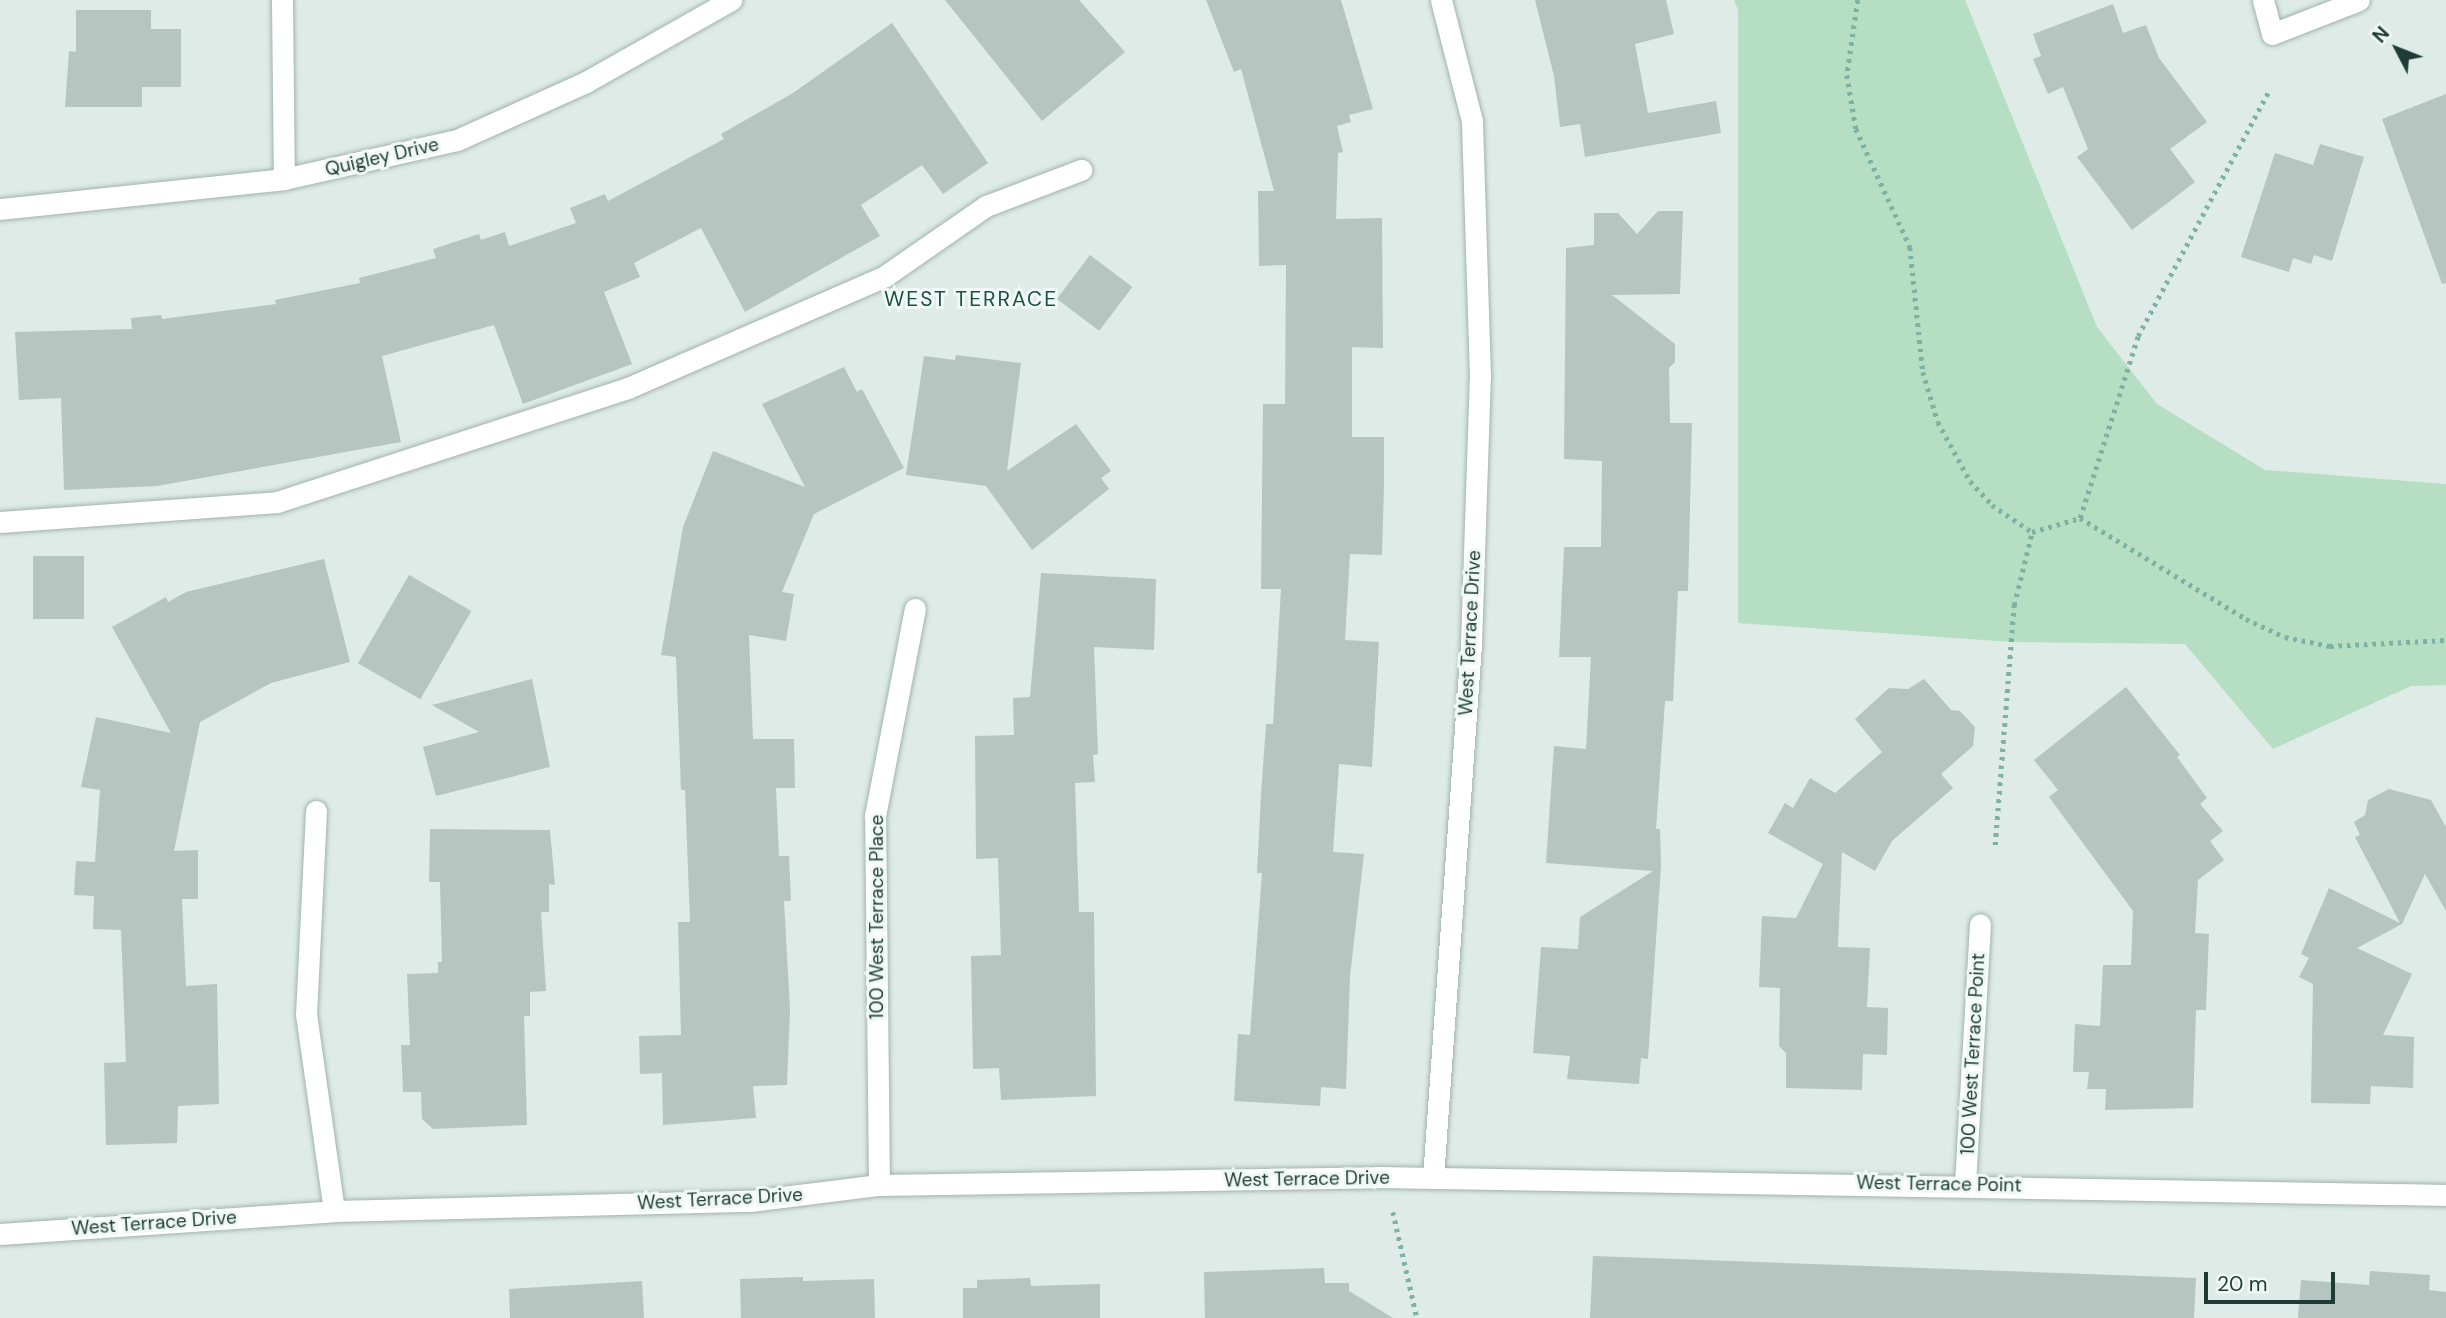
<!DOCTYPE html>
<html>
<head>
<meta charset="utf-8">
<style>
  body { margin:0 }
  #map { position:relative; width:2446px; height:1318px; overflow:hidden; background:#deebe6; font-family:"DM Sans",sans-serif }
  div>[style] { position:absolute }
  .green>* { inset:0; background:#b5dec2 }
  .building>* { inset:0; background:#b4c6bf; transform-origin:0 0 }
  .path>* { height:4.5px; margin-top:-2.25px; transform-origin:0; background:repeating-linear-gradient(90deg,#7cb1a3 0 3.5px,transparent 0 8.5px) }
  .roads { filter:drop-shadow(0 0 2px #a1b3ad) drop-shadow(0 0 2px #a1b3ad) }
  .lane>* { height:21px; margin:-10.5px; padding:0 10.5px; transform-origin:10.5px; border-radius:10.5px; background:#fff }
  .street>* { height:21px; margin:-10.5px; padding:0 10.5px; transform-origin:10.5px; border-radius:10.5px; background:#fff }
  .secondary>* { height:21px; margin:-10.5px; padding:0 10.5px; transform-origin:10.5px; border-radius:10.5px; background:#fff }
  span { translate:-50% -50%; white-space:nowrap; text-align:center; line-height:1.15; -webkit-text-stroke:6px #eff8f4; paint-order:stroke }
  .street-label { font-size:19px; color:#1e3c35 }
  .neighbourhood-label { font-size:21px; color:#194f44; letter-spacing:2px }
  .north { position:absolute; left:2362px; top:14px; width:70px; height:70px; -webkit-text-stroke:5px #eff8f4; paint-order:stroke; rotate:312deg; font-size:19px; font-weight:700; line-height:28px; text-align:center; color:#1e3c35 }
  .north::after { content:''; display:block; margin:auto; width:24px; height:32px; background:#1e3c35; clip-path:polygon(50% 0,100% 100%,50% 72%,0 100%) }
  .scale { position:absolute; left:2204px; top:1272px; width:131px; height:32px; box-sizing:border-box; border:4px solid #1e3c35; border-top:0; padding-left:9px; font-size:21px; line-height:24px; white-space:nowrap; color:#1e3c35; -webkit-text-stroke:5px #eff8f4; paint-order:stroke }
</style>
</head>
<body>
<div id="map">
  <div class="green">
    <i style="clip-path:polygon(1734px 0,1965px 0,2097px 327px,2157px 404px,2265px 470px,2446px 484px,2446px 685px,2411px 686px,2273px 749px,2185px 644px,2012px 642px,1738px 623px,1738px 10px)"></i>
  </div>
  <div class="building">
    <i style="clip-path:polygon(945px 0,1079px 0,1125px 52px,1042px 121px)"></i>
    <i style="clip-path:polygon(1206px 0,1341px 0,1373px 109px,1349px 115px,1351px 122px,1337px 126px,1343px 152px,1338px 153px,1336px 219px,1382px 218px,1383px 348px,1352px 347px,1352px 437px,1384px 437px,1384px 486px,1382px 555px,1350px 554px,1345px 640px,1379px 642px,1372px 767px,1339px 764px,1333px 852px,1364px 854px,1350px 976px,1346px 1089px,1321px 1087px,1320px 1106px,1234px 1101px,1238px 1034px,1250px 1035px,1262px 873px,1257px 873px,1261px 795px,1266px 724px,1273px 724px,1281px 589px,1261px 589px,1263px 404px,1285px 404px,1286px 265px,1259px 266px,1258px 191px,1274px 191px,1241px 69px,1234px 72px)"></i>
    <i style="clip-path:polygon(1535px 0,1666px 0,1674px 34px,1635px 44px,1648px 113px,1716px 101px,1721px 133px,1585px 157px,1580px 124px,1560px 127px,1554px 76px)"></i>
    <i style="clip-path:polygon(2113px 4px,2123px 33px,2146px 25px,2159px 58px,2207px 122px,2170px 149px,2195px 182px,2132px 230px,2077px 157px,2088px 149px,2063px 87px,2048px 94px,2033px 59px,2041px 56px,2033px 34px)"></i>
    <i style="clip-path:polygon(76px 10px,151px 10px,151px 29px,181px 29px,181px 87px,142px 87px,142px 107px,65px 107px,69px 51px,76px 52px)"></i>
    <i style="clip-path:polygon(892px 23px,988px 163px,943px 194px,922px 165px,861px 205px,880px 236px,745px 312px,701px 228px,634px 263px,640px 277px,604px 292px,632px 364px,523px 404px,494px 325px,382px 356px,401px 442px,157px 486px,64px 490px,61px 398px,19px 400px,15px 332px,132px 329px,131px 318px,161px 315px,162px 319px,276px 304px,275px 300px,360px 283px,359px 278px,436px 258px,433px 249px,479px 234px,481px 240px,505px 232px,509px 246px,576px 223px,570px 208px,605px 194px,608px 201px,724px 139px,721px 134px,793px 93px)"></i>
    <i style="clip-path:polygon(2446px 94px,2446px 283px,2442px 284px,2382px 119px)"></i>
    <i style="clip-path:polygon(2320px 144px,2364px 157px,2332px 261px,2314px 255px,2311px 264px,2293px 258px,2289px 272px,2241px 257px,2275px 153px,2313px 165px)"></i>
    <i style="clip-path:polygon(1658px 211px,1683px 211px,1680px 294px,1612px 295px,1675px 344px,1675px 362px,1669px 368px,1670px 423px,1692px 423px,1688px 591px,1678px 591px,1673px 701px,1665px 701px,1656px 829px,1660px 829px,1661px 866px,1648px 1059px,1641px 1058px,1639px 1084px,1567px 1079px,1570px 1056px,1533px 1053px,1541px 947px,1578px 949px,1580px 917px,1653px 871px,1546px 863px,1554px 746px,1586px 749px,1591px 657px,1559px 657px,1564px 547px,1601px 547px,1602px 461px,1564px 459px,1566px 248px,1594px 245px,1594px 213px,1618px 213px,1637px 234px)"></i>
    <i style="left:1090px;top:255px;width:53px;height:55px;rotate:37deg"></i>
    <i style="clip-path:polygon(956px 355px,1021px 363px,1007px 471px,1076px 424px,1111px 471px,1101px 478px,1109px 489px,1032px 550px,986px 486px,906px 475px,924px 356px,955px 360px)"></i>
    <i style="clip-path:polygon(844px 367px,857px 392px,862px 389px,904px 468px,814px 514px,782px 592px,794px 594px,786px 641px,749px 635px,753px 739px,794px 739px,795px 788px,776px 788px,779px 856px,789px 856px,791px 901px,784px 901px,790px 1009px,787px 1085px,753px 1086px,756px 1118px,663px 1125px,662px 1073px,640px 1074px,639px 1036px,681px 1035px,678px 922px,690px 922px,685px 790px,681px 790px,676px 657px,661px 655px,683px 527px,713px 451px,805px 487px,762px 404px)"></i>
    <i style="left:33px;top:556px;width:51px;height:63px"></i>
    <i style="clip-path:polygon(324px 559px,350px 662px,271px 683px,200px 722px,174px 851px,198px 850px,198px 899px,182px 899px,186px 986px,217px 984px,219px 1104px,178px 1106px,177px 1143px,106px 1145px,104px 1063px,126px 1062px,121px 930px,93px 929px,94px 896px,74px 895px,76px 861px,95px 862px,100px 790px,81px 787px,96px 717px,171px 733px,112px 627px,166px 597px,168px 602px,186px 592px)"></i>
    <i style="clip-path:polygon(1041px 573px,1156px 579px,1154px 650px,1094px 647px,1098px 754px,1093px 755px,1095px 782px,1075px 783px,1079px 912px,1094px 912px,1096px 1096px,1001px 1100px,999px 1068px,973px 1069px,971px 956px,1001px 955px,998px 858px,976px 859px,975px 736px,1014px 735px,1013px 698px,1030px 697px)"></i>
    <i style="left:409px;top:575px;width:72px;height:102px;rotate:30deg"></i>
    <i style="clip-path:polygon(532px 679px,550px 767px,436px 796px,423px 747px,479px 732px,432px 705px)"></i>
    <i style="clip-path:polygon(1924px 679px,1951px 710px,1960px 711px,1975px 727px,1973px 746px,1941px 774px,1953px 788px,1892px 841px,1875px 871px,1842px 852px,1838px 947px,1870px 948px,1867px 1007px,1888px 1008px,1887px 1055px,1863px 1054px,1862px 1090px,1786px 1088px,1786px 1053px,1779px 1046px,1780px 988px,1759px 987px,1762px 916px,1796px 918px,1823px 864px,1768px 833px,1785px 803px,1793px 808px,1810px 778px,1835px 793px,1882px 752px,1855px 719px,1889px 688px,1908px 689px)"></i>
    <i style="clip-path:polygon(2126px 687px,2180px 755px,2177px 757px,2207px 798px,2200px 804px,2223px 831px,2210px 841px,2224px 860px,2198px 880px,2195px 933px,2209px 934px,2206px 1010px,2196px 1010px,2193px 1108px,2105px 1110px,2106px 1089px,2087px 1089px,2089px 1072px,2073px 1072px,2075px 1024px,2100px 1026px,2103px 965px,2131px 965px,2133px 911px,2049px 797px,2058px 790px,2034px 760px)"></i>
    <i style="clip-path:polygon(2389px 789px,2431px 800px,2446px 827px,2446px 911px,2425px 874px,2402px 924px,2357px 948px,2412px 974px,2383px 1035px,2414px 1037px,2413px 1088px,2371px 1086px,2370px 1104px,2311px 1103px,2313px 984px,2299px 977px,2309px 958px,2301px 954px,2329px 888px,2400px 923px,2355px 837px,2360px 835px,2354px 822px,2365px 815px,2368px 800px)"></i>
    <i style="clip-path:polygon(430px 829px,550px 830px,555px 885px,549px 884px,549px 912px,541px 912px,546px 991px,530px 992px,530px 1016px,524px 1016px,527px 1125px,433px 1129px,422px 1119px,421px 1092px,403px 1092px,401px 1045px,410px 1045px,407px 974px,438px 973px,438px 962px,442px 962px,440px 882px,429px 882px)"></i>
    <i style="clip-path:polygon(1593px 1256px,2196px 1278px,2194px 1318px,1590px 1318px)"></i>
    <i style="clip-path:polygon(1324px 1268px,1325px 1283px,1349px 1283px,1349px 1291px,1393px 1318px,1205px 1318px,1204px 1272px)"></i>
    <i style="clip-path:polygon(2370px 1271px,2430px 1275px,2429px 1290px,2446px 1292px,2446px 1318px,2298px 1318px,2301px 1280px,2369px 1285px)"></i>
    <i style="clip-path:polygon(803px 1277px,803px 1281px,874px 1279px,875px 1318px,741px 1318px,740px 1279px)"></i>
    <i style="clip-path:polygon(1030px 1278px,1031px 1286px,1100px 1284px,1100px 1318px,963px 1318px,963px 1288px,977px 1288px,977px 1280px)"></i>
    <i style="clip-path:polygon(642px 1281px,644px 1318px,510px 1318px,509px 1289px)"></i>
  </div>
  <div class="path">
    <i style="left:1858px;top:0;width:76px;rotate:98.3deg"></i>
    <i style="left:1847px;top:75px;width:55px;rotate:80.5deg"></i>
    <i style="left:1856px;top:129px;width:130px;rotate:65.4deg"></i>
    <i style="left:1910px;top:247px;width:126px;rotate:84.1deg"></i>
    <i style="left:1923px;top:372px;width:52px;rotate:73.3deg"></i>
    <i style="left:1938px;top:422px;width:67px;rotate:61.5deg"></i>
    <i style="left:1970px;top:481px;width:33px;rotate:47deg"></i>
    <i style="left:1992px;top:505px;width:48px;rotate:34deg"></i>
    <i style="left:2080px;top:518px;width:191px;rotate:-72.3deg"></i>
    <i style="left:2138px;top:336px;width:280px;rotate:-61.9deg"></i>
    <i style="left:1995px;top:845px;width:241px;rotate:-85.5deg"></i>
    <i style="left:2014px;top:605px;width:75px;rotate:-76.1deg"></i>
    <i style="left:2032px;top:532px;width:50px;rotate:-16.3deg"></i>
    <i style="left:2080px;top:518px;width:194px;rotate:31.3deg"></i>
    <i style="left:2246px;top:619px;width:43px;rotate:24.8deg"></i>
    <i style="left:2285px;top:637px;width:46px;rotate:11.3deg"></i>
    <i style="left:2330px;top:646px;width:116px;rotate:-3deg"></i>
    <i style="left:1393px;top:1212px;width:109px;rotate:77.2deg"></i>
  </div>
  <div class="roads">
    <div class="lane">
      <i style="left:0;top:522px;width:278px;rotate:-4.1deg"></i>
      <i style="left:277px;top:502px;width:369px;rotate:-18deg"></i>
      <i style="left:628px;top:388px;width:280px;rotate:-23.5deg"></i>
      <i style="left:885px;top:276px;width:123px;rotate:-34.7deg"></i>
      <i style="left:986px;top:206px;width:102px;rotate:-20.8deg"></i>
    </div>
    <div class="street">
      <i style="left:282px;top:0;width:179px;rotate:89.4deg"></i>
      <i style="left:2263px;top:0;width:35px;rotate:75deg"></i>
      <i style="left:2272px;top:34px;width:93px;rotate:-21.3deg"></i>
      <i style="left:316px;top:811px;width:203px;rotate:92.8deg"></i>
      <i style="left:306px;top:1014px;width:199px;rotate:81.9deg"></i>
      <i style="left:1433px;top:1178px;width:535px;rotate:-85.93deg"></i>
      <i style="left:1471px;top:644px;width:267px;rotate:-88.1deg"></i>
      <i style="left:1480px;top:377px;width:256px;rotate:-91.8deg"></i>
      <i style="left:1472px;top:121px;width:125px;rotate:-104.4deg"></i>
      <i style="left:1965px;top:1184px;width:260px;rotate:-86.7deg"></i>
      <i style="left:879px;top:1185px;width:369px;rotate:-90.6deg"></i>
      <i style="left:875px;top:816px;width:211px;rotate:-79.1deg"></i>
      <i style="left:0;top:1234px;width:335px;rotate:-3.9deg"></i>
      <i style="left:334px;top:1211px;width:416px;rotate:-1.4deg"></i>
      <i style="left:750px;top:1201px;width:130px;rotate:-7.1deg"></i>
      <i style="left:879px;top:1185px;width:498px;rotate:-0.9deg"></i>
      <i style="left:1377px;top:1177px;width:1069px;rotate:0.96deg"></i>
    </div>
    <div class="secondary">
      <i style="left:0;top:209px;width:286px;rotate:-6deg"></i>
      <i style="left:284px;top:179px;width:177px;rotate:-12.7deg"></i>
      <i style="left:457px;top:140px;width:141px;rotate:-24.2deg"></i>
      <i style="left:586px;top:82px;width:167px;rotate:-29.5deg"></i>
    </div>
  </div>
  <div class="street-label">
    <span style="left:382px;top:157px;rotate:-13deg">Quigley Drive</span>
    <span style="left:1470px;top:633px;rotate:-87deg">West Terrace Drive</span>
    <span style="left:877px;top:917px;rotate:-90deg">100 West Terrace Place</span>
    <span style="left:1973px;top:1054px;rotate:-87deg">100 West Terrace Point</span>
    <span style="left:1307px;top:1179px;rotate:-1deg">West Terrace Drive</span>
    <span style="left:1939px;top:1184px;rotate:1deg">West Terrace Point</span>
    <span style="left:720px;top:1199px;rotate:-3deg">West Terrace Drive</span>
    <span style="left:154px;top:1223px;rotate:-4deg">West Terrace Drive</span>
  </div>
  <div class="neighbourhood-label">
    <span style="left:971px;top:299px">WEST TERRACE</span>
  </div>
  <div class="north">N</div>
  <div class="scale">20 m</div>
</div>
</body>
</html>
